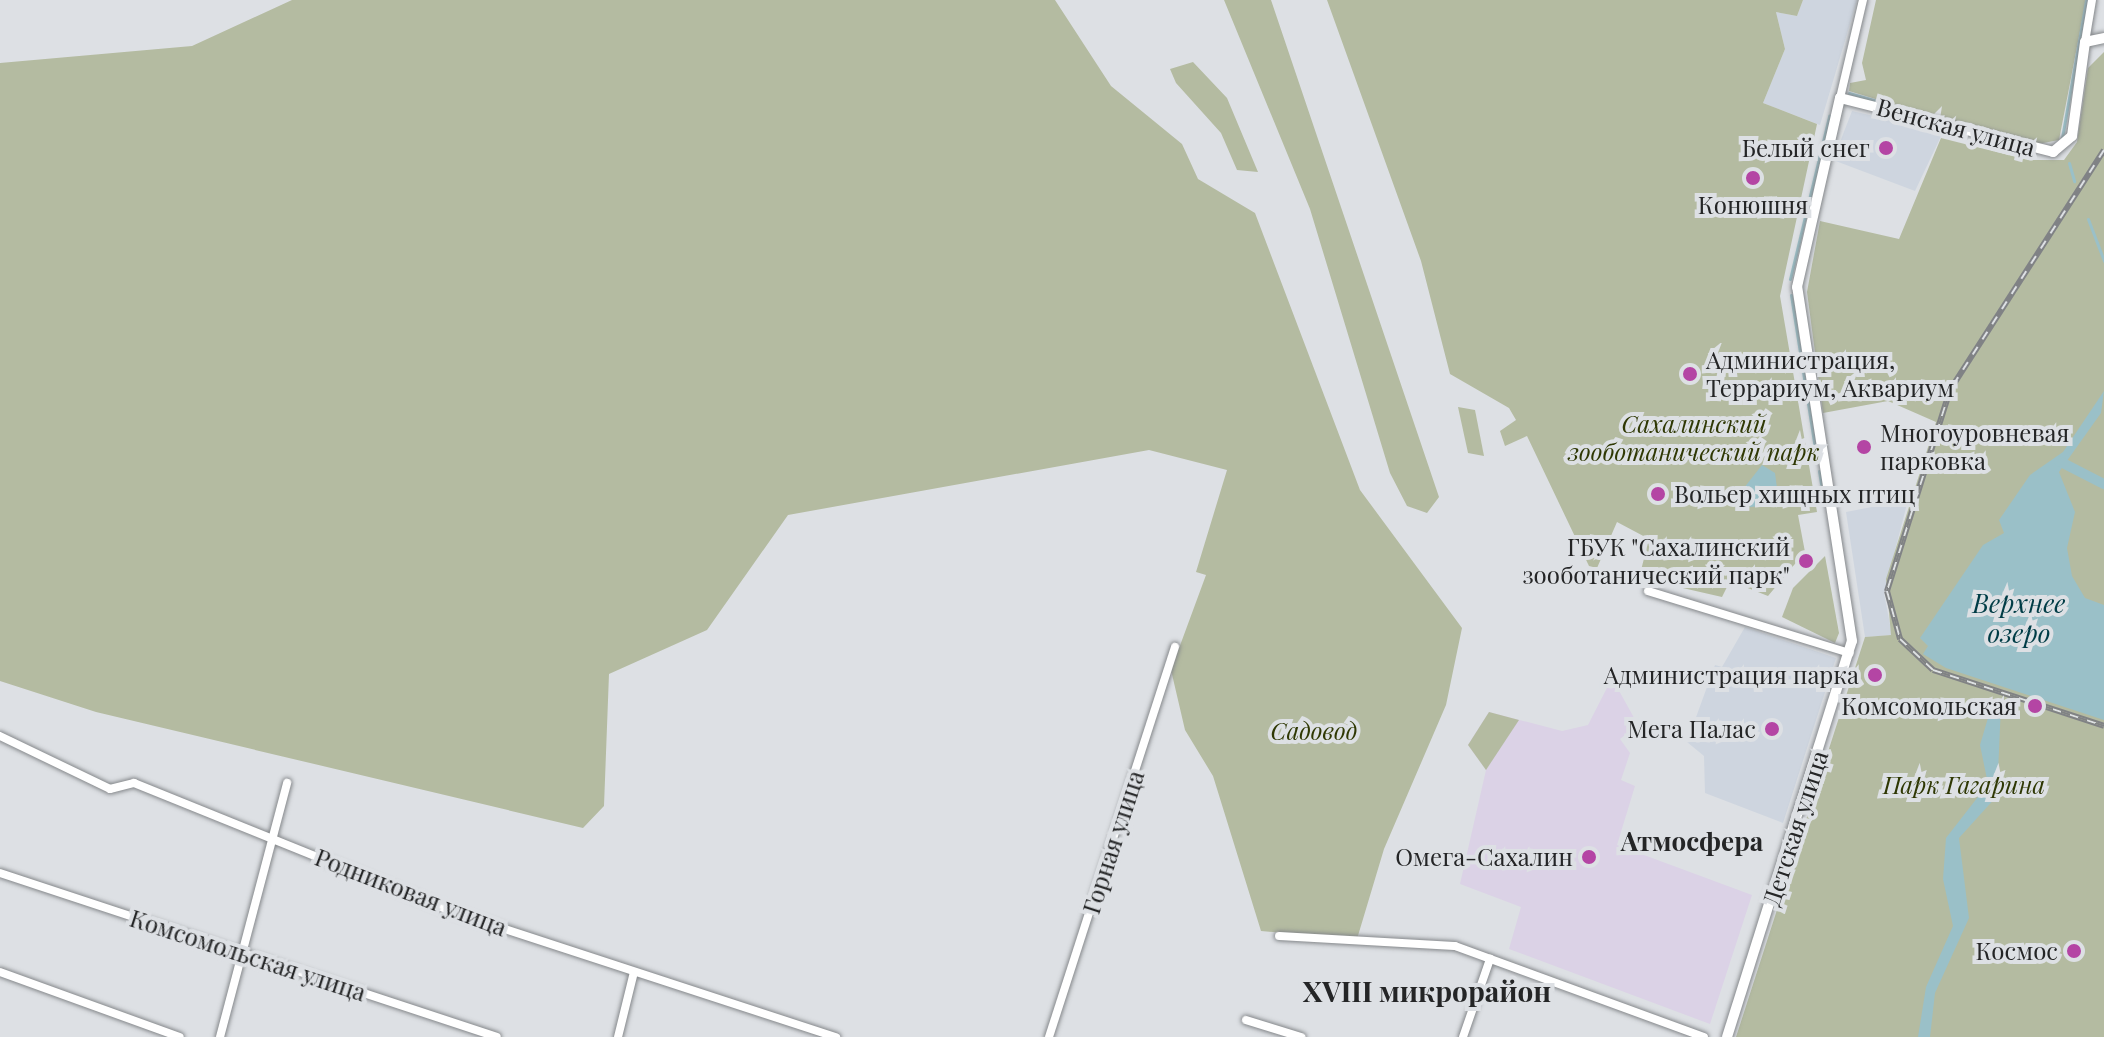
<!DOCTYPE html>
<html>
<head>
<meta charset="utf-8">
<style>
  body { margin:0 }
  #map { position:relative; width:2104px; height:1037px; overflow:hidden; background:#dde0e4; font-family:"Playfair Display",serif }
  div>[style] { position:absolute }
  .built>* { inset:0; background:#ced5df }
  .education>* { inset:0; background:#dbd2e6 }
  .green>* { inset:0; background:#b4bba1 }
  .water>* { inset:0; background:#9ac0c8 }
  .stream>* { height:3px; margin:-1.5px; padding:0 1.5px; transform-origin:1.5px; border-radius:1.5px; background:#9ac0c8 }
  .canal>* { height:10px; margin:-5px; padding:0 5px; transform-origin:5px; border-radius:5px; background:#9ac0c8 }
  .roads { filter:drop-shadow(0 0 2px #85888b) drop-shadow(0 0 2px #85888b) }
  .minor>* { height:8px; margin:-4px; padding:0 4px; transform-origin:4px; border-radius:4px; background:#fff }
  .tertiary>* { height:10px; margin:-5px; padding:0 5px; transform-origin:5px; border-radius:5px; background:#fff }
  .rail>* { height:6px; margin-top:-3px; transform-origin:0; background:repeating-linear-gradient(90deg,#dde0e4 0 9px,#808285 0 18px); box-sizing:border-box; border-block:2px solid #808285 }
  .dots>* { width:22px; height:22px; translate:-50% -50%; box-sizing:border-box; border:4px solid #dde0e4; border-radius:50% }
  span { translate:-50% -50%; white-space:nowrap; text-align:center; line-height:1.15; -webkit-text-stroke:8px #dde0e4; paint-order:stroke }
  .street-label { font-size:24px; color:#242526 }
  .poi-label { font-size:24px; color:#242526 }
  .right { translate:-100% -50%; text-align:right }
  .left { translate:0 -50%; text-align:left }
  .park-label { font-size:24px; color:#2f3804; font-style:italic }
  .water-label { font-size:26px; color:#003c46; font-style:italic }
  .neighbourhood-label { font-size:26px; color:#242526; font-weight:700 }
  .quarter-label { font-size:28px; color:#242526; font-weight:700 }
</style>
</head>
<body>
<div id="map">
  <div class="built">
    <i style="clip-path:polygon(1803px 0,1857px 0,1820px 125px,1763px 103px,1785px 49px,1776px 12px,1797px 16px)"></i>
    <i style="clip-path:polygon(1852px 111px,1943px 132px,1915px 191px,1833px 160px)"></i>
    <i style="clip-path:polygon(1908px 500px,1884px 593px,1892px 635px,1865px 637px,1846px 512px)"></i>
    <i style="clip-path:polygon(1745px 627px,1836px 658px,1783px 823px,1705px 793px,1704px 756px,1687px 742px,1715px 665px,1722px 667px)"></i>
  </div>
  <div class="education">
    <i style="clip-path:polygon(1612px 678px,1638px 725px,1620px 739px,1630px 753px,1621px 780px,1635px 786px,1617px 845px,1752px 895px,1710px 1024px,1509px 949px,1521px 907px,1460px 884px,1486px 770px,1468px 745px,1489px 712px,1562px 731px,1588px 725px)"></i>
  </div>
  <div class="green">
    <i style="clip-path:polygon(292px 0,1055px 0,1111px 86px,1182px 144px,1198px 179px,1255px 213px,1360px 490px,1462px 628px,1446px 705px,1384px 849px,1357px 939px,1261px 931px,1213px 776px,1185px 730px,1171px 670px,1206px 575px,1196px 572px,1227px 470px,1149px 450px,788px 515px,707px 630px,609px 674px,604px 806px,583px 828px,96px 712px,0 681px,0 63px,192px 46px)"></i>
    <i style="clip-path:polygon(1224px 0,1271px 0,1439px 497px,1427px 513px,1407px 506px,1390px 473px,1310px 209px)"></i>
    <i style="clip-path:polygon(1327px 0,1803px 0,1797px 16px,1776px 12px,1785px 49px,1763px 103px,1817px 124px,1780px 296px,1817px 512px,1798px 515px,1805px 552px,1768px 596px,1730px 581px,1722px 597px,1639px 578px,1649px 539px,1617px 522px,1597px 568px,1589px 566px,1527px 436px,1505px 446px,1500px 431px,1516px 420px,1509px 408px,1450px 374px,1421px 261px)"></i>
    <i style="clip-path:polygon(1876px 0,2086px 0,2059px 140px,2038px 144px,1940px 119px,1942px 106px,1932px 116px,1849px 91px,1850px 83px,1866px 80px,1862px 63px)"></i>
    <i style="clip-path:polygon(2104px 52px,2104px 1037px,1736px 1037px,1865px 637px,1891px 635px,1886px 579px,1936px 422px,1888px 401px,1823px 413px,1807px 292px,1820px 221px,1899px 239px,1941px 138px,2028px 160px,2064px 160px,2077px 142px,2088px 68px)"></i>
    <i style="clip-path:polygon(1193px 62px,1227px 98px,1258px 172px,1237px 170px,1221px 133px,1176px 83px,1170px 69px)"></i>
    <i style="clip-path:polygon(1458px 407px,1475px 410px,1484px 456px,1468px 453px)"></i>
    <i style="clip-path:polygon(1825px 556px,1839px 633px,1835px 643px,1782px 617px,1793px 588px)"></i>
    <i style="clip-path:polygon(1489px 712px,1519px 720px,1486px 770px,1468px 745px)"></i>
  </div>
  <div class="water">
    <i style="clip-path:polygon(2104px 391px,2101px 413px,2059px 472px,2075px 512px,2067px 548px,2072px 576px,2085px 598px,2104px 605px,2104px 720px,1946px 668px,1923px 654px,1928px 646px,1920px 638px,1983px 545px,2004px 533px,1999px 520px,2030px 475px,2063px 452px)"></i>
    <i style="clip-path:polygon(1762px 465px,1775px 473px,1777px 488px,1762px 506px,1750px 507px,1740px 493px)"></i>
    <i style="clip-path:polygon(1993px 701px,2001px 705px,1997px 796px,1959px 838px,1969px 918px,1935px 993px,1930px 1037px,1918px 1037px,1926px 987px,1953px 926px,1943px 879px,1946px 838px,1988px 784px,1980px 745px)"></i>
  </div>
  <div class="stream">
    <i style="left:1849px;top:93px;width:84px;rotate:15.9deg"></i>
    <i style="left:2062px;top:138px;width:140px;rotate:-80.1deg"></i>
    <i style="left:2069px;top:163px;width:19px;rotate:74deg"></i>
    <i style="left:2088px;top:219px;width:45px;rotate:69.1deg"></i>
    <i style="left:1790px;top:279px;width:168px;rotate:-76.5deg"></i>
    <i style="left:1791px;top:295px;width:162px;rotate:81.1deg"></i>
    <i style="left:1819px;top:471px;width:13px;rotate:81deg"></i>
    <i style="left:1984px;top:699px;width:11px;rotate:52deg"></i>
  </div>
  <div class="canal">
    <i style="left:2059px;top:461px;width:51px;rotate:27.1deg"></i>
  </div>
  <div class="roads">
    <div class="minor">
      <i style="left:2085px;top:42px;width:43px;rotate:-80.5deg"></i>
      <i style="left:1840px;top:98px;width:101px;rotate:-76.8deg"></i>
      <i style="left:1648px;top:591px;width:211px;rotate:17.1deg"></i>
      <i style="left:0;top:736px;width:122px;rotate:25.7deg"></i>
      <i style="left:110px;top:789px;width:25px;rotate:-14deg"></i>
      <i style="left:134px;top:783px;width:347px;rotate:22deg"></i>
      <i style="left:456px;top:913px;width:400px;rotate:18.1deg"></i>
      <i style="left:0;top:873px;width:523px;rotate:18.26deg"></i>
      <i style="left:1279px;top:936px;width:176px;rotate:3.3deg"></i>
      <i style="left:1455px;top:946px;width:265px;rotate:20.1deg"></i>
      <i style="left:0;top:972px;width:191px;rotate:19.9deg"></i>
      <i style="left:1246px;top:1020px;width:58px;rotate:17.2deg"></i>
      <i style="left:220px;top:1037px;width:263px;rotate:-75.2deg"></i>
      <i style="left:618px;top:1037px;width:67px;rotate:-76.2deg"></i>
      <i style="left:1049px;top:1037px;width:410px;rotate:-72.1deg"></i>
      <i style="left:1463px;top:1037px;width:83px;rotate:-70.9deg"></i>
    </div>
    <div class="tertiary">
      <i style="left:1727px;top:1037px;width:415px;rotate:-72.5deg"></i>
      <i style="left:1852px;top:641px;width:358px;rotate:-98.8deg"></i>
      <i style="left:1797px;top:287px;width:194px;rotate:-77.2deg"></i>
      <i style="left:1840px;top:98px;width:220px;rotate:14.2deg"></i>
      <i style="left:2053px;top:152px;width:25px;rotate:-40deg"></i>
      <i style="left:2072px;top:136px;width:95px;rotate:-82.1deg"></i>
      <i style="left:2085px;top:42px;width:19px;rotate:-12deg"></i>
    </div>
  </div>
  <div class="rail">
    <i style="left:2104px;top:150px;width:285px;rotate:122.7deg"></i>
    <i style="left:1950px;top:390px;width:211px;rotate:107.4deg"></i>
    <i style="left:1887px;top:591px;width:50px;rotate:74.8deg"></i>
    <i style="left:1900px;top:639px;width:45px;rotate:43.2deg"></i>
    <i style="left:1933px;top:670px;width:180px;rotate:18.1deg"></i>
  </div>
  <div class="dots">
    <i style="left:1886px;top:148px;background:#b445a4"></i>
    <i style="left:1753px;top:178px;background:#b445a4"></i>
    <i style="left:1690px;top:374px;background:#b445a4"></i>
    <i style="left:1864px;top:447px;background:#b445a4"></i>
    <i style="left:1658px;top:494px;background:#b445a4"></i>
    <i style="left:1806px;top:561px;background:#b445a4"></i>
    <i style="left:1875px;top:675px;background:#b445a4"></i>
    <i style="left:2035px;top:706px;background:#b445a4"></i>
    <i style="left:1772px;top:729px;background:#b445a4"></i>
    <i style="left:1589px;top:857px;background:#b445a4"></i>
    <i style="left:2074px;top:951px;background:#b445a4"></i>
  </div>
  <div class="street-label">
    <span style="left:1956px;top:127px;rotate:15deg">Венская улица</span>
    <span style="left:1795px;top:828px;rotate:-72deg">Детская улица</span>
    <span style="left:1113px;top:842px;rotate:-72deg">Горная улица</span>
    <span style="left:411px;top:892px;rotate:21deg">Родниковая улица</span>
    <span style="left:248px;top:955px;rotate:18deg">Комсомольская улица</span>
  </div>
  <div class="poi-label">
    <span class="right" style="left:1870px;top:148px">Белый снег</span>
    <span style="left:1753px;top:205px">Конюшня</span>
    <span class="left" style="left:1706px;top:374px">Администрация,<br>Террариум, Аквариум</span>
    <span class="left" style="left:1880px;top:447px">Многоуровневая<br>парковка</span>
    <span class="left" style="left:1674px;top:494px">Вольер хищных птиц</span>
    <span class="right" style="left:1790px;top:561px">ГБУК "Сахалинский<br>зооботанический парк"</span>
    <span class="right" style="left:1859px;top:675px">Администрация парка</span>
    <span class="right" style="left:2017px;top:706px">Комсомольская</span>
    <span class="right" style="left:1756px;top:729px">Мега Палас</span>
    <span class="right" style="left:1573px;top:857px">Омега-Сахалин</span>
    <span class="right" style="left:2058px;top:951px">Космос</span>
  </div>
  <div class="park-label">
    <span style="left:1694px;top:438px">Сахалинский<br>зооботанический парк</span>
    <span style="left:1314px;top:731px">Садовод</span>
    <span style="left:1964px;top:785px">Парк Гагарина</span>
  </div>
  <div class="water-label">
    <span style="left:2019px;top:618px">Верхнее<br>озеро</span>
  </div>
  <div class="neighbourhood-label">
    <span style="left:1692px;top:841px">Атмосфера</span>
  </div>
  <div class="quarter-label">
    <span style="left:1427px;top:991px">XVIII микрорайон</span>
  </div>
</div>
</body>
</html>
